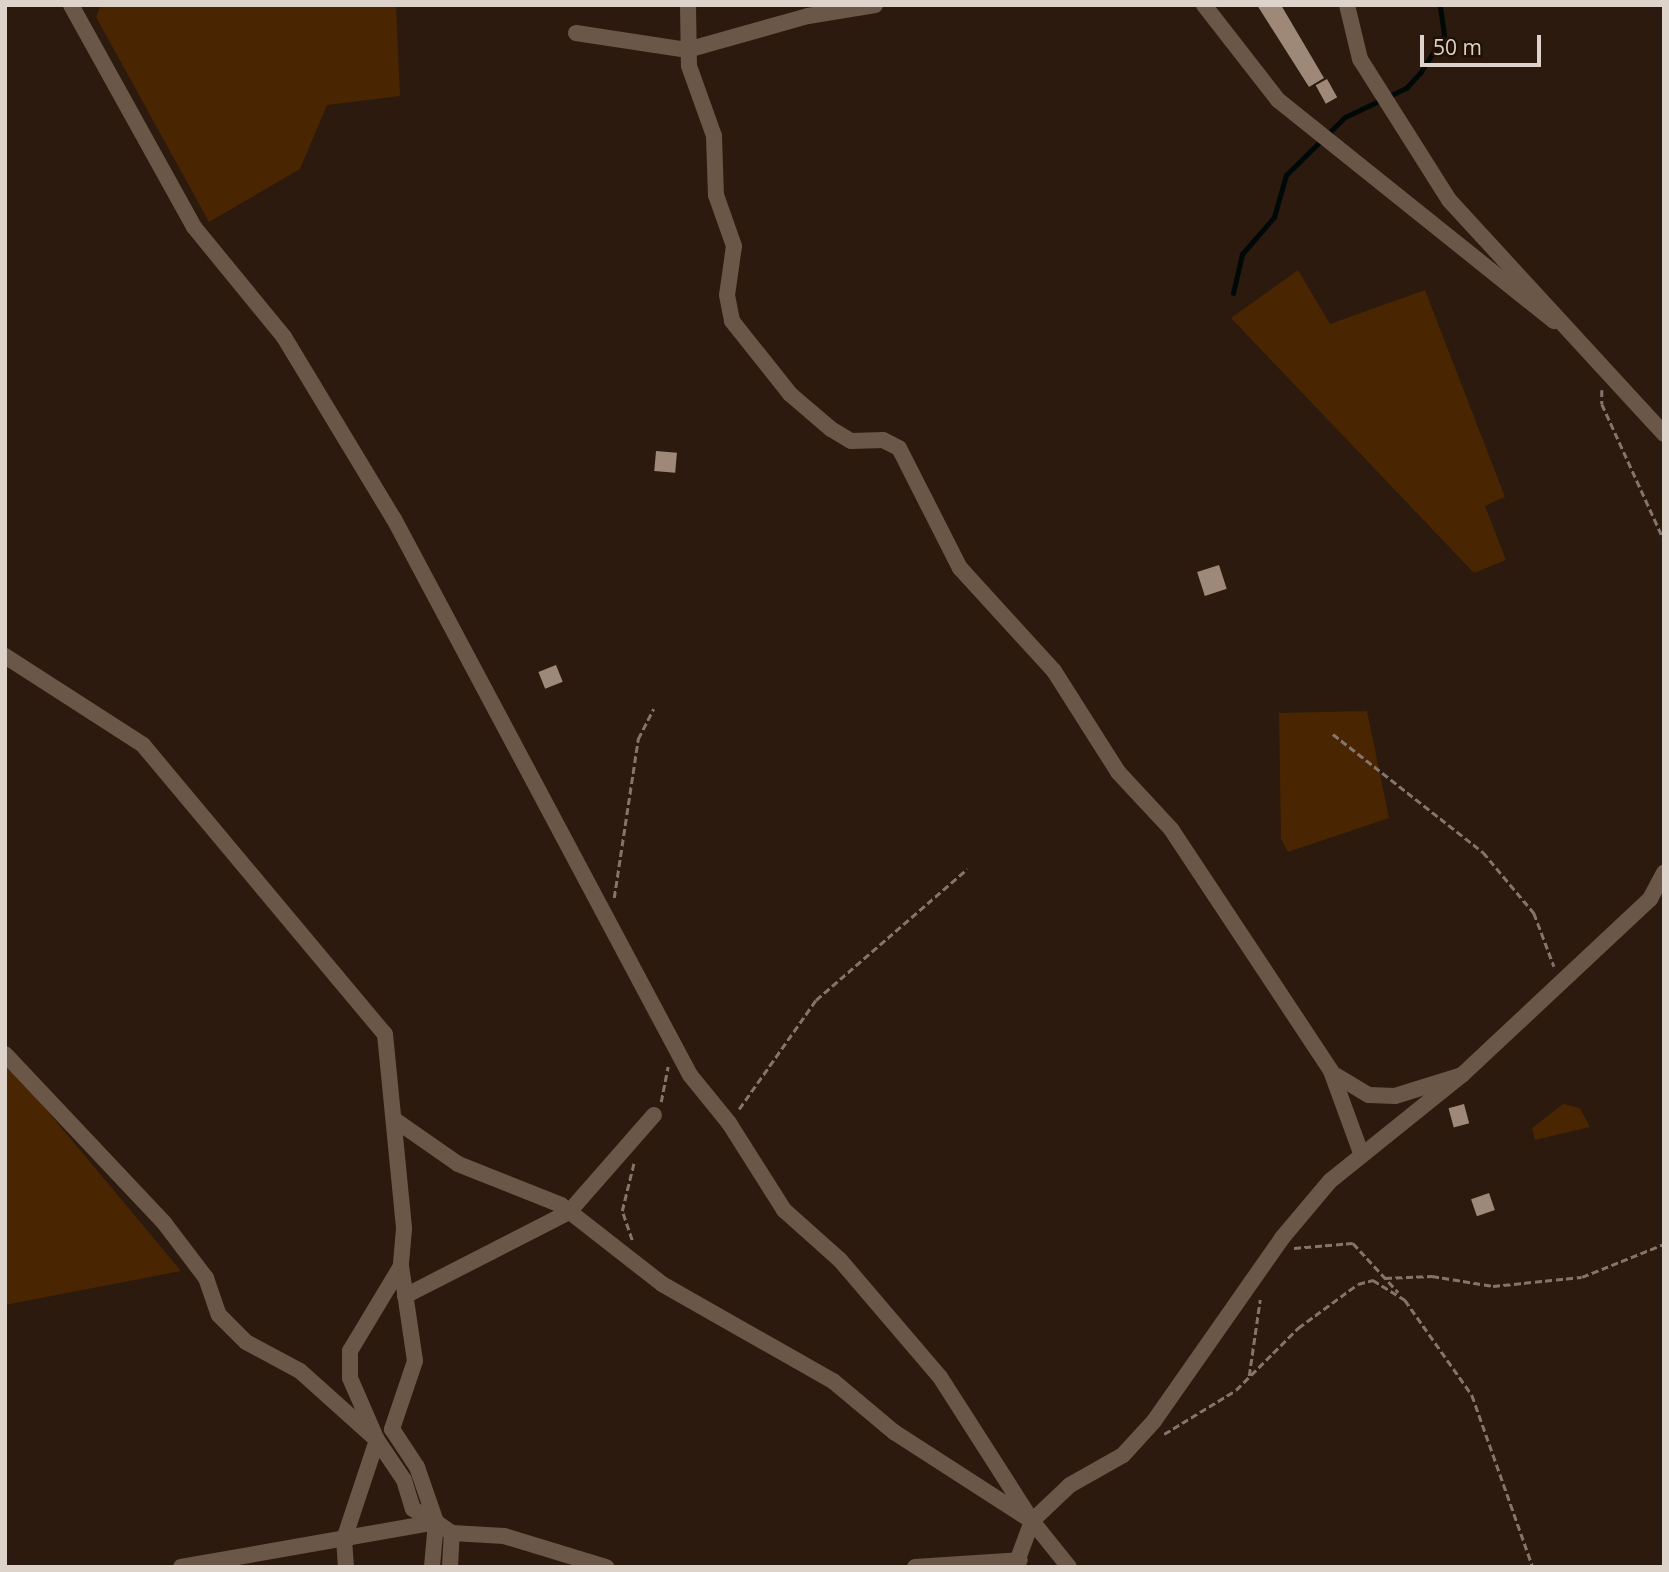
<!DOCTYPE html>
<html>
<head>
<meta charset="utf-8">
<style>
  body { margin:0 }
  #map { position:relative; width:1669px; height:1572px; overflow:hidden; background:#2b1a0d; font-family:"Open Sans",sans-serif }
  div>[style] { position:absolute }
  .green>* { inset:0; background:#492502 }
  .stream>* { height:5px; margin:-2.5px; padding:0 2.5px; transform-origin:2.5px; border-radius:2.5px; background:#000908 }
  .building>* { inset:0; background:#9e8978; transform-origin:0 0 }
  .path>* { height:2.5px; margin-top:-1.25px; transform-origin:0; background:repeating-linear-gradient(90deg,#83756a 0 7px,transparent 0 10.5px) }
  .minor>* { height:16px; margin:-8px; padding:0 8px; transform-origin:8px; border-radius:8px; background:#6b5748 }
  span { translate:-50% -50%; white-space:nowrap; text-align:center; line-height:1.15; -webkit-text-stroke:7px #211105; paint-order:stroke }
  .frame { position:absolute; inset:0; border:7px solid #ded3ca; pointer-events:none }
  .scale { position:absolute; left:1420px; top:35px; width:121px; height:32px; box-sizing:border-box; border:4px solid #ded3ca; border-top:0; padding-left:9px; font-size:21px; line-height:24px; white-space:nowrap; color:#ded3ca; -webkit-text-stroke:5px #211105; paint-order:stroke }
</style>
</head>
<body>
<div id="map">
  <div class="green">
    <i style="clip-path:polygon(101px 5px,396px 5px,400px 96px,327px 105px,300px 169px,209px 222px,96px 17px)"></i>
    <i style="clip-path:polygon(1298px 270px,1330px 324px,1425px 290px,1505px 497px,1485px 506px,1506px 560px,1474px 573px,1231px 318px)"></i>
    <i style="clip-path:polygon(1367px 711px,1389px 818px,1288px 852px,1281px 839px,1279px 713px)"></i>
    <i style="clip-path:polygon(5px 1060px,181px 1271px,5px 1305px)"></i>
    <i style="clip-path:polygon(1563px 1104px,1580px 1108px,1590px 1127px,1535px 1140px,1532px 1128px)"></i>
  </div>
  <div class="stream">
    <i style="left:1233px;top:293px;width:40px;rotate:-77deg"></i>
    <i style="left:1242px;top:254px;width:49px;rotate:-49.1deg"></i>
    <i style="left:1274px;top:217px;width:44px;rotate:-74.1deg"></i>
    <i style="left:1286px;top:175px;width:83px;rotate:-44.5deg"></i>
    <i style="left:1345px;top:117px;width:68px;rotate:-25.4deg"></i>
    <i style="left:1406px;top:88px;width:21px;rotate:-47deg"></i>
    <i style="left:1420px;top:73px;width:45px;rotate:-57.7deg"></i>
    <i style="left:1444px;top:35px;width:30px;rotate:-98deg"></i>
  </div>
  <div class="building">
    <i style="clip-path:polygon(1257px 5px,1281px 5px,1324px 78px,1309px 87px)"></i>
    <i style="left:1327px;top:79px;width:21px;height:13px;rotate:61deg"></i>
    <i style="left:656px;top:451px;width:21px;height:20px;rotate:5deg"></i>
    <i style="left:1219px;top:565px;width:25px;height:23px;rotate:72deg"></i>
    <i style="left:556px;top:665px;width:18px;height:19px;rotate:68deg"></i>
    <i style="left:1464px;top:1104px;width:20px;height:16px;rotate:75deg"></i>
    <i style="left:1489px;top:1193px;width:18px;height:19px;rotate:71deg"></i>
  </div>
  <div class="path">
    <i style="left:1602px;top:390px;width:14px;rotate:90deg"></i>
    <i style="left:1602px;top:404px;width:149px;rotate:65.5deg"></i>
    <i style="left:1333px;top:734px;width:191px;rotate:38.2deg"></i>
    <i style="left:1483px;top:852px;width:80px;rotate:50.1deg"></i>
    <i style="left:1534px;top:913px;width:57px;rotate:69.3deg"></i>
    <i style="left:614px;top:898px;width:161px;rotate:-81.4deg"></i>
    <i style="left:638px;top:739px;width:34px;rotate:-63deg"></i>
    <i style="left:661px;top:1102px;width:36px;rotate:-79deg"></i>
    <i style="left:739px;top:1109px;width:133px;rotate:-54.8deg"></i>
    <i style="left:816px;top:1000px;width:200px;rotate:-40.9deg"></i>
    <i style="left:632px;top:1240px;width:31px;rotate:-109deg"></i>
    <i style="left:622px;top:1211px;width:50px;rotate:-76.2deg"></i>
    <i style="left:1294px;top:1248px;width:59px;rotate:-4.8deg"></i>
    <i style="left:1353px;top:1243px;width:67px;rotate:47.4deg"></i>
    <i style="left:1385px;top:1278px;width:47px;rotate:-2.4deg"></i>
    <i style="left:1432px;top:1276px;width:62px;rotate:9.3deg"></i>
    <i style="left:1493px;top:1286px;width:89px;rotate:-5.8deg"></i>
    <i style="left:1582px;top:1277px;width:88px;rotate:-21.9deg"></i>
    <i style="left:1249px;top:1376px;width:77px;rotate:-81.8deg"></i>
    <i style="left:1164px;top:1434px;width:84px;rotate:-31.4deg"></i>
    <i style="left:1236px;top:1390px;width:88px;rotate:-45deg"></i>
    <i style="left:1298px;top:1328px;width:74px;rotate:-36.3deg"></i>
    <i style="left:1358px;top:1284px;width:16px;rotate:-15deg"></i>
    <i style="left:1373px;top:1280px;width:38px;rotate:32deg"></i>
    <i style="left:1405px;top:1300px;width:116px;rotate:54.8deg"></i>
    <i style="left:1472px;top:1395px;width:182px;rotate:70.5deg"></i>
  </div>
  <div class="minor">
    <i style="left:71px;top:5px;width:254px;rotate:61deg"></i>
    <i style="left:194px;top:227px;width:142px;rotate:50.7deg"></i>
    <i style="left:284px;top:337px;width:213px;rotate:58.9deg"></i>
    <i style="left:394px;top:519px;width:630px;rotate:61.97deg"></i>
    <i style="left:690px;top:1075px;width:62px;rotate:50.9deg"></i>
    <i style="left:729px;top:1123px;width:103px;rotate:57.7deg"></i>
    <i style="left:784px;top:1210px;width:75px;rotate:41.8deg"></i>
    <i style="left:840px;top:1260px;width:154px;rotate:49.5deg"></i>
    <i style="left:940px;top:1377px;width:171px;rotate:57.4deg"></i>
    <i style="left:688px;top:5px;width:61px;rotate:89.1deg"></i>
    <i style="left:689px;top:66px;width:74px;rotate:70.3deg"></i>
    <i style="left:714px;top:136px;width:59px;rotate:88.1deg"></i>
    <i style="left:716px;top:195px;width:54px;rotate:70.6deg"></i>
    <i style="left:734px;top:246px;width:49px;rotate:98.1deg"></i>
    <i style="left:727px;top:295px;width:26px;rotate:79deg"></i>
    <i style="left:732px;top:321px;width:93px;rotate:51.5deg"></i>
    <i style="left:790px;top:394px;width:54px;rotate:40.5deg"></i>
    <i style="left:831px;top:429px;width:23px;rotate:31deg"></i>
    <i style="left:851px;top:441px;width:32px;rotate:-2deg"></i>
    <i style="left:883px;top:440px;width:18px;rotate:27deg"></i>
    <i style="left:899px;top:448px;width:135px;rotate:63.1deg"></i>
    <i style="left:960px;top:568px;width:139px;rotate:47.6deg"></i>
    <i style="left:1054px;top:671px;width:120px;rotate:57.6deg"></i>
    <i style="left:1118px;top:772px;width:78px;rotate:47.1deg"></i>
    <i style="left:1171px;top:829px;width:290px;rotate:56.5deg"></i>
    <i style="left:1331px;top:1071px;width:87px;rotate:69.9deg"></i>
    <i style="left:1204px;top:5px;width:120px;rotate:52.1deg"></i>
    <i style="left:1278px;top:100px;width:354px;rotate:38.7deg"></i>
    <i style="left:1347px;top:5px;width:56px;rotate:76.5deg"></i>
    <i style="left:1360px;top:59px;width:167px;rotate:57.7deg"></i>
    <i style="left:1449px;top:200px;width:318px;rotate:47.4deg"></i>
    <i style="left:576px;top:33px;width:112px;rotate:8.7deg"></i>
    <i style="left:687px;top:50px;width:126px;rotate:-15.7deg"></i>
    <i style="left:808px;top:16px;width:68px;rotate:-9.3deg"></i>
    <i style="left:5px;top:656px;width:164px;rotate:32.8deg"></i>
    <i style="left:143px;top:745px;width:377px;rotate:50.1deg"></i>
    <i style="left:385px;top:1034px;width:196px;rotate:84.4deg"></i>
    <i style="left:404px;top:1229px;width:37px;rotate:95deg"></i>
    <i style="left:401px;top:1266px;width:99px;rotate:121deg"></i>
    <i style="left:350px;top:1351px;width:27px;rotate:90deg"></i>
    <i style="left:350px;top:1378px;width:68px;rotate:66.5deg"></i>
    <i style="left:377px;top:1440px;width:104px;rotate:108.4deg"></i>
    <i style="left:344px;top:1539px;width:28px;rotate:86deg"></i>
    <i style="left:5px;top:1054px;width:233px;rotate:46.7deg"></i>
    <i style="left:165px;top:1224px;width:68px;rotate:52.8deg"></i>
    <i style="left:206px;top:1278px;width:39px;rotate:71deg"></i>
    <i style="left:219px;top:1315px;width:38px;rotate:45deg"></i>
    <i style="left:246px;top:1342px;width:61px;rotate:28.2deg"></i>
    <i style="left:300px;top:1371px;width:103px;rotate:41.9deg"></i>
    <i style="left:377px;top:1440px;width:48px;rotate:56deg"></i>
    <i style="left:404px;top:1480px;width:30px;rotate:73deg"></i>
    <i style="left:413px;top:1509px;width:26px;rotate:29deg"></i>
    <i style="left:1337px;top:1076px;width:37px;rotate:31deg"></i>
    <i style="left:1369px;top:1095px;width:26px;rotate:2deg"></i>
    <i style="left:1395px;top:1096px;width:70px;rotate:-17.4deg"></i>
    <i style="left:1462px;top:1075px;width:258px;rotate:-43.1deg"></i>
    <i style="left:1650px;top:899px;width:30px;rotate:-62deg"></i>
    <i style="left:395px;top:1120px;width:77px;rotate:34.9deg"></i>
    <i style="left:458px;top:1164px;width:111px;rotate:21.7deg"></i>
    <i style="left:561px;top:1205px;width:128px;rotate:38deg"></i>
    <i style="left:662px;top:1284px;width:197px;rotate:29.6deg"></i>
    <i style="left:833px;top:1381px;width:80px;rotate:39.9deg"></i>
    <i style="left:894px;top:1432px;width:164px;rotate:32.8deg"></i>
    <i style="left:1032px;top:1521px;width:59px;rotate:51.2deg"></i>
    <i style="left:401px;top:1266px;width:96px;rotate:81.6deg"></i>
    <i style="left:415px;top:1361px;width:72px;rotate:108.7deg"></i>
    <i style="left:392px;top:1429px;width:45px;rotate:56.7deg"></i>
    <i style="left:417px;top:1467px;width:58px;rotate:70.9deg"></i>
    <i style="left:436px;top:1522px;width:45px;rotate:95.1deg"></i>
    <i style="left:405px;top:1296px;width:184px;rotate:-27.1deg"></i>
    <i style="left:569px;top:1212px;width:129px;rotate:-48.8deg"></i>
    <i style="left:181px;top:1567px;width:259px;rotate:-10deg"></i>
    <i style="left:436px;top:1522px;width:19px;rotate:35deg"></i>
    <i style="left:452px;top:1533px;width:52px;rotate:3.3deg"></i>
    <i style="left:504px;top:1536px;width:107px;rotate:16.9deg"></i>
    <i style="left:450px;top:1567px;width:34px;rotate:-87deg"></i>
    <i style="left:915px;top:1567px;width:105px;rotate:-3.8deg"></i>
    <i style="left:1015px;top:1567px;width:49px;rotate:-69.7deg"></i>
    <i style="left:1032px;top:1521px;width:52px;rotate:-43.5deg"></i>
    <i style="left:1070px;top:1485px;width:61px;rotate:-29.5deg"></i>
    <i style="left:1123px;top:1455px;width:46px;rotate:-47.6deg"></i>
    <i style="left:1154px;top:1421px;width:223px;rotate:-55deg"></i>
    <i style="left:1282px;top:1238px;width:75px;rotate:-49.9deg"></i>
    <i style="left:1330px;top:1181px;width:169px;rotate:-38.8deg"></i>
  </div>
  <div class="frame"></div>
  <div class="scale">50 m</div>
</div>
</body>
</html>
